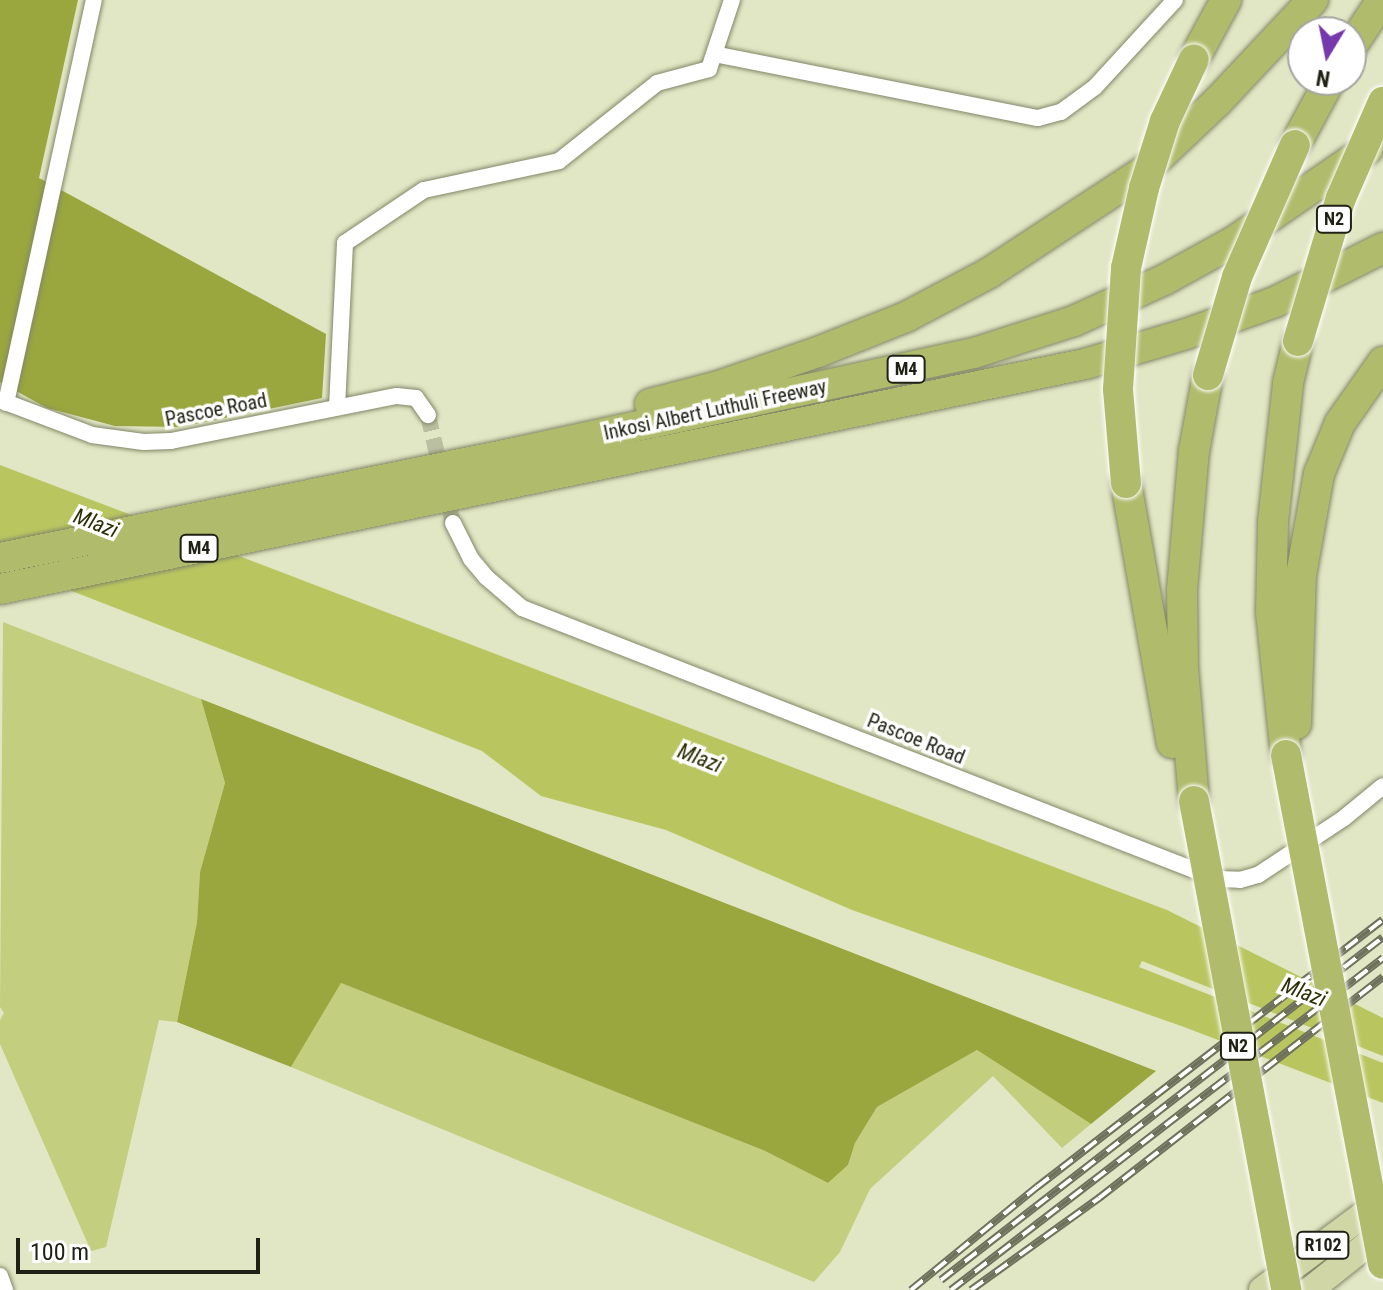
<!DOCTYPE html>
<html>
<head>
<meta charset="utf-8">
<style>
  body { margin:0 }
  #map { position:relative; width:1383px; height:1290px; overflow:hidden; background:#e1e6c4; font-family:"Roboto Condensed",sans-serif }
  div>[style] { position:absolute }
  .green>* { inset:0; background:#c3ce7e }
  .forest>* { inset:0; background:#9aa63e }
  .water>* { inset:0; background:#b9c660 }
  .street-tunnel>* { height:16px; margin-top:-8px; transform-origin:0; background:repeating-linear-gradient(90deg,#babfa1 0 16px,transparent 0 24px) }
  .roads { filter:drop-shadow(0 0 2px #828768) drop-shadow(0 0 2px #828768) }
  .street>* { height:16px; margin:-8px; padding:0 8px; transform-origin:8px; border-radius:8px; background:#fff }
  .primary>* { height:26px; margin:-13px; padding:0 13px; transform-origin:13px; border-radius:13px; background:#d0d6a6 }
  .highway>* { height:30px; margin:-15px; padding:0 15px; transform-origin:15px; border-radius:15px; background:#b0bb6b }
  .rail>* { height:8px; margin-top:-4px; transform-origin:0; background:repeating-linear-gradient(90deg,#fff 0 15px,#6e715b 0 30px); box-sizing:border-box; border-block:2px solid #6e715b }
  .bridges { filter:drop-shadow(0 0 2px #fff) drop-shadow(0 0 2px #fff) }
  .highway-bridge>* { height:30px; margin:-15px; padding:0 15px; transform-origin:15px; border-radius:15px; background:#b0bb6b }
  span { translate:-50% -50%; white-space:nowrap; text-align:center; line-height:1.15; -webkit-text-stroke:7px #fff; paint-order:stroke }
  .shield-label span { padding:2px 6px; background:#fff; border:2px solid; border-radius:6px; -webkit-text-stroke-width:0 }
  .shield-label { font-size:18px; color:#1f2114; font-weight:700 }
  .street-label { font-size:20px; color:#1f2114 }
  .water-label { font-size:22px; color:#2b2f03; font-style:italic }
  .north { position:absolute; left:1287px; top:16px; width:80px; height:80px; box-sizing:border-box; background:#fff; border:2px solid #a5a6a1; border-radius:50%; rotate:190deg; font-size:22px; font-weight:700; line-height:32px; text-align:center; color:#1f2114 }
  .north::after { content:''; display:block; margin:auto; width:28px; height:36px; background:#7638ad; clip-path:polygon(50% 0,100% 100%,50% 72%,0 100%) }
  .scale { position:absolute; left:16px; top:1238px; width:244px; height:36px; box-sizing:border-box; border:4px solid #1f2114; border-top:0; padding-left:10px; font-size:24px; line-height:28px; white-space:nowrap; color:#1f2114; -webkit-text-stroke:6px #fff; paint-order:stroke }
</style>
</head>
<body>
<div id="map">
  <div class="green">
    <i style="clip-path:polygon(3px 622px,201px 699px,225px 783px,200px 872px,197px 922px,177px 1022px,159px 1020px,106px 1247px,91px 1251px,0 1044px,0 1020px,4px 1013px,0 1007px)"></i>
    <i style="clip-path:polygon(341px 983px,765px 1151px,828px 1183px,848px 1165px,855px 1143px,877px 1107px,977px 1050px,1091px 1124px,1062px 1148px,993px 1076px,870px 1189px,840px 1252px,814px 1282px,291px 1067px)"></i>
  </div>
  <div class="forest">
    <i style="clip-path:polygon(0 0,78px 0,39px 178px,326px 334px,322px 398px,181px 427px,115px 426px,47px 408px,0 382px)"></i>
    <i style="clip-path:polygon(201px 699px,1156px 1071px,1091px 1124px,977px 1050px,877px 1107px,855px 1143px,848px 1165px,828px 1183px,765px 1151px,341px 983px,291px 1067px,177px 1022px,197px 922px,200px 872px,225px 783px)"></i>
  </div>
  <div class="water">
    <i style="clip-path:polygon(0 465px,1167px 910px,1383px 1018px,1383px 1056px,1142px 961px,1139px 967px,1383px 1063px,1383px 1103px,1184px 1027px,852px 910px,666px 830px,541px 796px,482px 751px,0 563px)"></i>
  </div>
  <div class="street-tunnel">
    <i style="left:428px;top:415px;width:111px;rotate:77deg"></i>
  </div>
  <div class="roads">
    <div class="street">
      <i style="left:714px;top:54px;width:330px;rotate:11.2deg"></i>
      <i style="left:1038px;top:118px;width:24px;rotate:-15deg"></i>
      <i style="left:1061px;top:112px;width:42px;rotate:-36.3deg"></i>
      <i style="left:1095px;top:87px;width:118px;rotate:-47.4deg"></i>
      <i style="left:0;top:400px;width:98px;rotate:20.8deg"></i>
      <i style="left:92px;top:435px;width:52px;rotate:7.7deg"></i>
      <i style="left:144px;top:442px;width:27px;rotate:-2deg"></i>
      <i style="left:171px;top:441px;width:230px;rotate:-11.3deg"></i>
      <i style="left:397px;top:396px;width:19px;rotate:6deg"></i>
      <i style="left:416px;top:398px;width:21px;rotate:55deg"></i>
      <i style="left:6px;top:403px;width:412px;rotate:-77.7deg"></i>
      <i style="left:337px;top:407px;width:164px;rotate:-87.2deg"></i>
      <i style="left:345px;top:243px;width:95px;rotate:-33.9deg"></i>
      <i style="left:424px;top:190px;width:138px;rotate:-12.1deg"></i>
      <i style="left:559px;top:161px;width:125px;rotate:-38.5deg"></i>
      <i style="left:657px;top:83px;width:54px;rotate:-15.1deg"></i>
      <i style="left:709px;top:69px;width:73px;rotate:-71.6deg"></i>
      <i style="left:453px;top:523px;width:40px;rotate:63.4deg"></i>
      <i style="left:471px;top:559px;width:23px;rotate:50deg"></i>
      <i style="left:486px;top:577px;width:48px;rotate:40.7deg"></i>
      <i style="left:522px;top:608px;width:746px;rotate:21.3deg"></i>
      <i style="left:1217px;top:879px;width:23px;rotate:2deg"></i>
      <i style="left:1240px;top:880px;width:19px;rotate:-16deg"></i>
      <i style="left:1258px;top:875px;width:103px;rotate:-33.5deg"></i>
      <i style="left:1344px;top:818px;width:50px;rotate:-39.4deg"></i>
      <i style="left:0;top:1276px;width:15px;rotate:70deg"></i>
    </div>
    <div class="primary">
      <i style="left:1262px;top:1290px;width:151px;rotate:-36.6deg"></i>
      <i style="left:1310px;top:1290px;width:93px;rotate:-38.5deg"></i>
    </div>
    <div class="highway">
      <i style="left:1351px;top:47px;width:56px;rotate:-56.6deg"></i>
      <i style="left:1194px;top:59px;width:67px;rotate:-61.5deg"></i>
      <i style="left:1295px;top:145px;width:74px;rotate:-61.7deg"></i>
      <i style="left:650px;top:404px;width:71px;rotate:-14.6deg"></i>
      <i style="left:719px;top:386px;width:105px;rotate:-19deg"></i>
      <i style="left:818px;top:352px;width:95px;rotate:-21.7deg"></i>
      <i style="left:906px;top:317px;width:94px;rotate:-27.9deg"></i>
      <i style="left:989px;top:273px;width:184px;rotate:-33.3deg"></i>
      <i style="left:1143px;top:172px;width:103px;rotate:-43.4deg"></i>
      <i style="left:1218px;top:101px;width:139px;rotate:-46.8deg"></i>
      <i style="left:1126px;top:483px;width:264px;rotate:80deg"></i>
      <i style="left:0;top:558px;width:530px;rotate:-11.54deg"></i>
      <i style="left:519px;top:452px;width:466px;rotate:-12.3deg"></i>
      <i style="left:974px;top:353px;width:105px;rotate:-17.7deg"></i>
      <i style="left:1074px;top:321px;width:99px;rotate:-24.5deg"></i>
      <i style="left:1164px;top:280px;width:79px;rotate:-28.8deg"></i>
      <i style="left:1233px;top:242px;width:164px;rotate:-34.6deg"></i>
      <i style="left:0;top:589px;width:1108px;rotate:-11.72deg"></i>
      <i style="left:1085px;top:364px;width:105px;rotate:-16.5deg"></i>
      <i style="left:1186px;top:334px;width:95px;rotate:-19.8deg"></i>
      <i style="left:1275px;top:302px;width:121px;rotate:-26.6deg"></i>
      <i style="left:1296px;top:724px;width:149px;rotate:-88.1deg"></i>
      <i style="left:1301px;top:575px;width:103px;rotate:-79.9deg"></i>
      <i style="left:1319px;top:474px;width:55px;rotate:-67.6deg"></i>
      <i style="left:1340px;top:423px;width:75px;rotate:-54.8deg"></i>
      <i style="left:1286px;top:755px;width:144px;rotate:-96deg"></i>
      <i style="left:1271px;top:612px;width:90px;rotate:-88.7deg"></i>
      <i style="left:1273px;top:522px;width:140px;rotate:-83.8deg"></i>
      <i style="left:1288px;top:383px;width:43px;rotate:-76.6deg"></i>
      <i style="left:1194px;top:801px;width:134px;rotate:-94.7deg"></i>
      <i style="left:1183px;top:667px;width:77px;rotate:-90.7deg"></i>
      <i style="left:1182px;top:590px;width:140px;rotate:-85.1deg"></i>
      <i style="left:1194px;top:451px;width:77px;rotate:-79.6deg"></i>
    </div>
  </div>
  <div class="rail">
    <i style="left:941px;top:1280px;width:559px;rotate:-37.81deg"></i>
    <i style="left:911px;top:1290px;width:163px;rotate:-39.3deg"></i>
    <i style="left:1037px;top:1187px;width:437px;rotate:-37.7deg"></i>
    <i style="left:951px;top:1290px;width:545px;rotate:-37.54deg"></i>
    <i style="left:971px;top:1290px;width:158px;rotate:-35.7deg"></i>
    <i style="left:1099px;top:1198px;width:360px;rotate:-37.9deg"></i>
  </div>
  <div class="bridges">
    <div class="highway-bridge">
      <i style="left:1298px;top:341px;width:149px;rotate:-73.3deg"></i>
      <i style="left:1341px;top:198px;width:105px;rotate:-66.4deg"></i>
      <i style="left:1208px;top:375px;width:102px;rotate:-73.5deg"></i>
      <i style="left:1237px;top:277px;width:144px;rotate:-66.3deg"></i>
      <i style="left:1126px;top:483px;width:94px;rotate:-94.9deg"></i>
      <i style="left:1118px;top:389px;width:121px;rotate:-86.2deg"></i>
      <i style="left:1126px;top:268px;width:82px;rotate:-77.3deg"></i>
      <i style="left:1144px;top:188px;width:70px;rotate:-72.6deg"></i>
      <i style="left:1165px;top:121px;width:68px;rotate:-64.9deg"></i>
      <i style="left:1286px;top:755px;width:518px;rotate:79.21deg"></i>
      <i style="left:1194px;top:801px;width:498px;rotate:79.3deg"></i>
    </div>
  </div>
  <div class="shield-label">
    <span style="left:1334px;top:219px">N2</span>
    <span style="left:906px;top:369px">M4</span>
    <span style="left:199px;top:548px">M4</span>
    <span style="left:1238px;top:1046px">N2</span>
    <span style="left:1323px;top:1245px">R102</span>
  </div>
  <div class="street-label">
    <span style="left:216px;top:410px;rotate:-11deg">Pascoe Road</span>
    <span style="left:715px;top:410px;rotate:-12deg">Inkosi Albert Luthuli Freeway</span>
    <span style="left:916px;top:739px;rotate:22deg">Pascoe Road</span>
  </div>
  <div class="water-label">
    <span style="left:96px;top:523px;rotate:21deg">Mlazi</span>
    <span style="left:700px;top:758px;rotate:21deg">Mlazi</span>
    <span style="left:1304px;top:992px;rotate:21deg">Mlazi</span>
  </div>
  <div class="north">N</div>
  <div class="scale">100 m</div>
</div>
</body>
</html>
